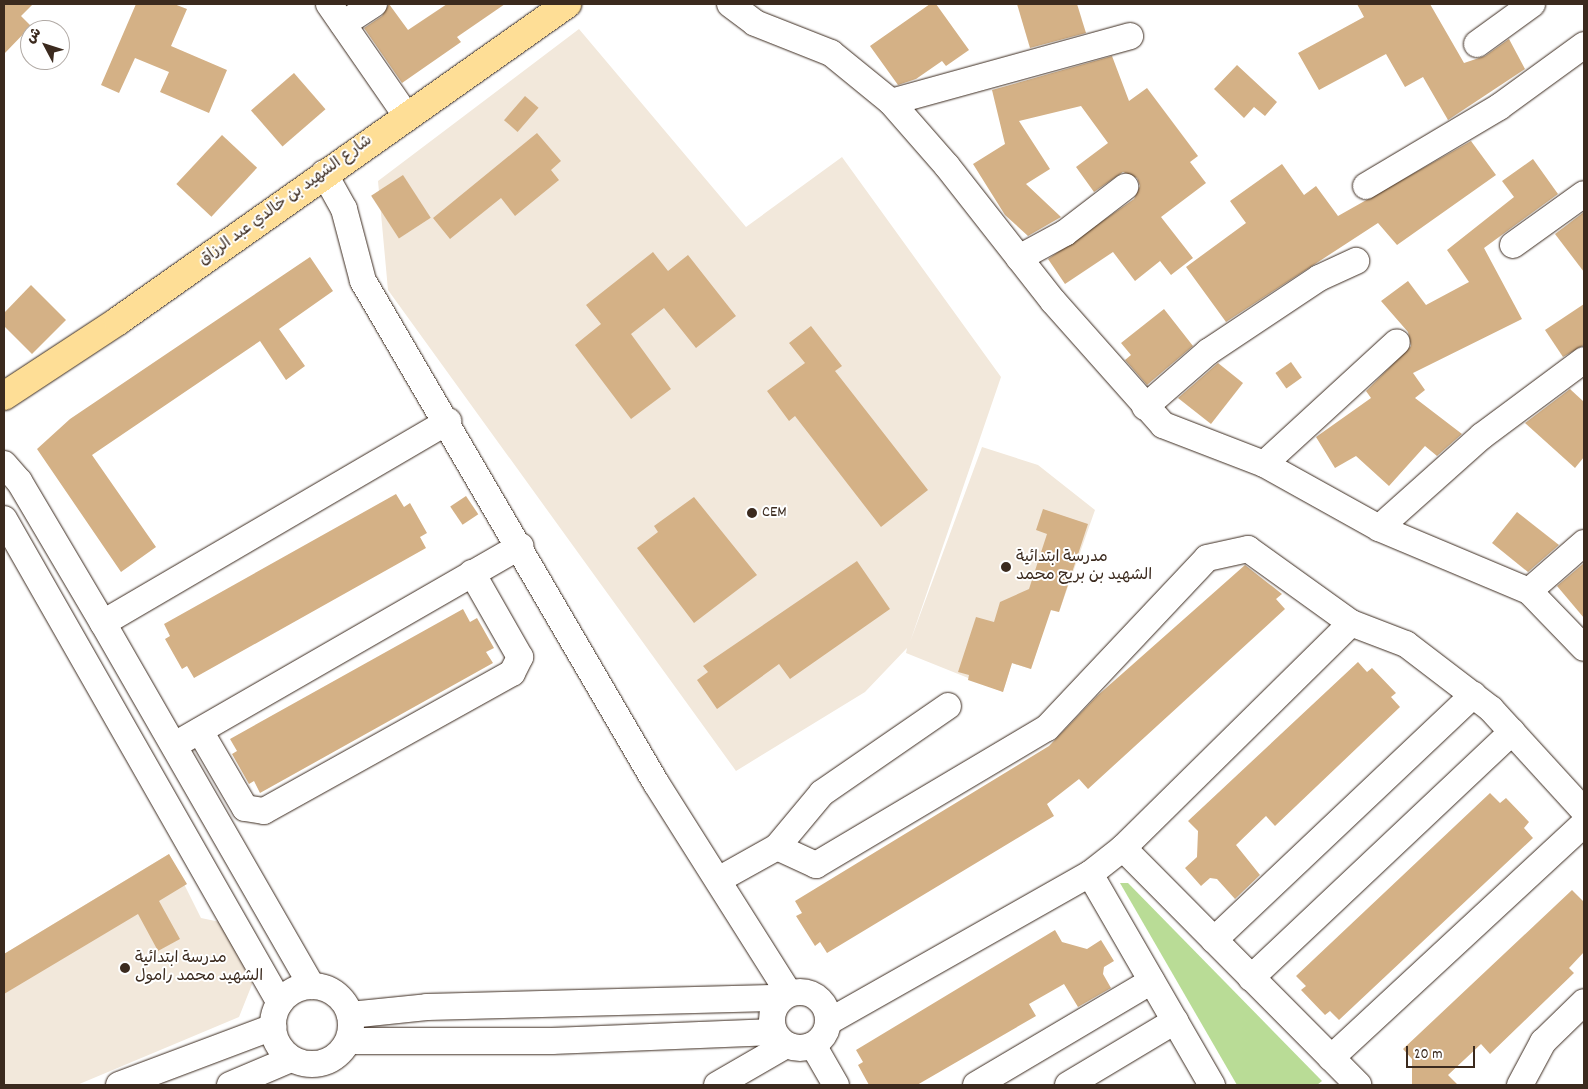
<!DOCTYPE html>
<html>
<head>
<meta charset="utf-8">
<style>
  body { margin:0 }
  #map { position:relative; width:1588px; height:1089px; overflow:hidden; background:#fff; font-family:Dekko,"Playpen Sans Arabic",sans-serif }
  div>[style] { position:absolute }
  .built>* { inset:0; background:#f2e8db }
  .green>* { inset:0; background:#b9dc96 }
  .building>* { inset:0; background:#d4b186; transform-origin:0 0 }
  .roads { filter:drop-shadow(0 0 1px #3b2a1e) drop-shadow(0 0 1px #3b2a1e) }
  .minor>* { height:26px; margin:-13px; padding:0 13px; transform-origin:13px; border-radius:13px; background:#fff }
  .minor>.ring { margin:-13px; padding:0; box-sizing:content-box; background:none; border:26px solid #fff; border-radius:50% }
  .major>* { height:28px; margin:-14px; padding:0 14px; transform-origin:14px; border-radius:14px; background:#fede96 }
  .dots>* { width:14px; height:14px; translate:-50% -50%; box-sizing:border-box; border:2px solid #fff; border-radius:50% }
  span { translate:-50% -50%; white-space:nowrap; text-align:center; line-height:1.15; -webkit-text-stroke:4px #fff; paint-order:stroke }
  .street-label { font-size:16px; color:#3b2a1e }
  .poi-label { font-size:16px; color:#3b2a1e }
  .left { translate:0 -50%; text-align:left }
  .frame { position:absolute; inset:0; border:5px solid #3b2a1e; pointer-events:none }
  .north { position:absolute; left:20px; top:20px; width:50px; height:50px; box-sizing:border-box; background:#fff; border:1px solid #b1aaa5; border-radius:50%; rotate:310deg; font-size:14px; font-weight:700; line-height:20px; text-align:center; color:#3b2a1e }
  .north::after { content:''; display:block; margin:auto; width:18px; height:22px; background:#3b2a1e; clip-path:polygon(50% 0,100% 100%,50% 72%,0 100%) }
  .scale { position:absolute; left:1406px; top:1046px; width:69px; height:22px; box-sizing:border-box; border:2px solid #3b2a1e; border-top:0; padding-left:6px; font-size:15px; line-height:18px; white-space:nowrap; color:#3b2a1e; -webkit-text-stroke:4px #fff; paint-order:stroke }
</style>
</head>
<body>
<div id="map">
  <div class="built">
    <i style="clip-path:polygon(579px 29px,746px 227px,842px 157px,1001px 377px,910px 642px,982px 447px,1038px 465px,1095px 510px,1059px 612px,1050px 610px,1031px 669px,1012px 663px,1003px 692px,906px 653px,907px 648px,865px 692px,736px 771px,388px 290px,378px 181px)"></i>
    <i style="clip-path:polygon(169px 854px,201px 918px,220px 922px,253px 982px,239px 1017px,77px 1085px,4px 1085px,4px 954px)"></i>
  </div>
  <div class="green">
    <i style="clip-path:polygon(1120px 883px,1128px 883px,1322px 1081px,1317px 1085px,1237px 1085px)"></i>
  </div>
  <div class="building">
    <i style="clip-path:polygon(4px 4px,33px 4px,21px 16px,31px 26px,4px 54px)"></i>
    <i style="clip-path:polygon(136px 4px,174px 4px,187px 9px,171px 46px,227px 70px,209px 113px,160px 92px,169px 72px,135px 58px,119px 93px,101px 85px)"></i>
    <i style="clip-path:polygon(389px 4px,408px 30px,447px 4px,505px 4px,457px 37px,461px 42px,402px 83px,364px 28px,382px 16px)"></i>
    <i style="clip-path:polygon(930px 4px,936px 4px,969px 50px,946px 66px,942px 61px,916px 79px,898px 85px,870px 46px)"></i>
    <i style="clip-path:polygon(1017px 4px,1077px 4px,1086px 33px,1030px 48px)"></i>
    <i style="clip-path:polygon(1357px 4px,1430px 4px,1464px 63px,1485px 56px,1509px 39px,1525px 69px,1448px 120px,1423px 77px,1405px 87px,1386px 54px,1319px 90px,1298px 53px,1364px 17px)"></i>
    <i style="clip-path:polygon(1112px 56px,1129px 101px,1147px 88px,1198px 156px,1190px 162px,1206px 183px,1161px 217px,1193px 258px,1171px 275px,1160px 261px,1135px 281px,1113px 252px,1065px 284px,1048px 259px,1134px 199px,1140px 186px,1137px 178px,1123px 172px,1094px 192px,1076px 167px,1108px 143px,1081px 106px,1019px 121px,1050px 169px,1026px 184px,1061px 217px,1028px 236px,1005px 215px,973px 164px,1005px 144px,992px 90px)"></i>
    <i style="clip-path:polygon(1237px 65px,1277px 102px,1265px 116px,1254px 107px,1244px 118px,1214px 89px)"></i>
    <i style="left:294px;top:73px;width:48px;height:57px;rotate:49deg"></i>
    <i style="left:525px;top:96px;width:18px;height:32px;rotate:41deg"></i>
    <i style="clip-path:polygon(537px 133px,561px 161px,551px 170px,559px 180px,515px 216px,501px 198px,450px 239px,433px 218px)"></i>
    <i style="left:222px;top:135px;width:48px;height:67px;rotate:43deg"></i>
    <i style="clip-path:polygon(1471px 141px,1496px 175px,1397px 245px,1378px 223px,1226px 322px,1186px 267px,1246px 223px,1230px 201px,1282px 164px,1304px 195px,1316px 186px,1338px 216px)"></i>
    <i style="clip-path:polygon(1533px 159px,1558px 194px,1484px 248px,1522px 319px,1413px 373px,1425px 390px,1415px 398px,1462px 434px,1437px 456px,1425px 446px,1389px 486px,1356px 456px,1335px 468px,1316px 437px,1371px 398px,1366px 391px,1411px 346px,1408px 332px,1381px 301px,1408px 281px,1426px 305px,1469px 282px,1447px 250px,1514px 197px,1502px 181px)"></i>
    <i style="left:403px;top:175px;width:51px;height:38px;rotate:57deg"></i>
    <i style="clip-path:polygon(1584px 212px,1584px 272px,1555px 234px)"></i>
    <i style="clip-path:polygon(653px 252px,668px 271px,688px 255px,736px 316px,696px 348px,664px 308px,631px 334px,671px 389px,631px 419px,575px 345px,601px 324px,586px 305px)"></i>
    <i style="clip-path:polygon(310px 257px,333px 291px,279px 329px,305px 366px,286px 380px,260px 341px,92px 455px,156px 547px,121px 572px,37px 449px,70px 419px)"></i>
    <i style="clip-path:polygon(31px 285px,66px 320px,32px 354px,4px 326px,4px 313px)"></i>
    <i style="clip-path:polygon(1584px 304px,1584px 345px,1563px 357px,1545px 330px)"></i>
    <i style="clip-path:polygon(1164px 309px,1193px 346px,1147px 385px,1125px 360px,1131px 355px,1121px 343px)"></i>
    <i style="clip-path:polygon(811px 326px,842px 366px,835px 371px,928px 490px,881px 527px,795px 416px,789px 421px,767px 391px,805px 363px,789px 343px)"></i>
    <i style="left:1291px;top:362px;width:19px;height:19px;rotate:55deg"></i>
    <i style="clip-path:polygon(1218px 363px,1243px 383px,1211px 424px,1178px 398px)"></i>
    <i style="clip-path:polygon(1570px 389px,1584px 402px,1584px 457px,1575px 468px,1525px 423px)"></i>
    <i style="clip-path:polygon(396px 494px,404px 507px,410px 503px,427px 533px,420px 537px,426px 548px,194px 678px,187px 666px,182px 669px,165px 639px,170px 636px,164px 624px)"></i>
    <i style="left:466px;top:496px;width:22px;height:19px;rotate:56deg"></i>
    <i style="clip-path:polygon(694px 497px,757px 575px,694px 623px,637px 548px,658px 532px,654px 526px)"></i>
    <i style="clip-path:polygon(1043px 509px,1088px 524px,1059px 612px,1051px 610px,1031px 669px,1012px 663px,1003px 692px,968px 680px,969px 675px,958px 672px,976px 617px,994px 622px,1000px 602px,1029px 589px,1047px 534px,1036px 530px)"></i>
    <i style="clip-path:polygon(1517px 512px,1559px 545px,1528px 572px,1492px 543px)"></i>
    <i style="clip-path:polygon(857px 561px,890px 609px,790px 679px,779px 664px,717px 709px,697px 680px,708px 672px,703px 666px)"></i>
    <i style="clip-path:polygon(1584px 563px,1584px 618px,1557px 586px)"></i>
    <i style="clip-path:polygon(1245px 565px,1282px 594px,1276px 599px,1285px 609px,1088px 789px,1079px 779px,1047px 804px,1054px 816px,827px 953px,820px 942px,815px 946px,796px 916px,802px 913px,795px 901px,1049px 746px,1097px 696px)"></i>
    <i style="clip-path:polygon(463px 609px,470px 622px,477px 618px,494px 648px,486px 652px,493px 663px,260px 793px,254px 781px,249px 784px,232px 754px,237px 751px,230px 739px)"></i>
    <i style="clip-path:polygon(1358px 662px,1367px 672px,1372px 668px,1396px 693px,1391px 697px,1400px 707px,1275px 826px,1266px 816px,1236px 845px,1260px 875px,1235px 899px,1217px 879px,1210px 878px,1201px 886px,1185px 868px,1197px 857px,1198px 831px,1188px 821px)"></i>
    <i style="clip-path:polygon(1490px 793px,1500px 803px,1506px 798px,1529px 822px,1524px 828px,1533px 838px,1339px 1020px,1330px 1011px,1325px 1015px,1301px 990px,1306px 986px,1296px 976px)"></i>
    <i style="clip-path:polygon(169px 854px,187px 884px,159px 901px,180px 939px,158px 951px,138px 914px,4px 994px,4px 954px)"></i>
    <i style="clip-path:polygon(1572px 890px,1584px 902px,1584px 952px,1569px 968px,1574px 973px,1490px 1054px,1481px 1044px,1448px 1075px,1458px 1085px,1412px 1085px,1412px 1059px,1403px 1049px)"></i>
    <i style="clip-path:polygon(1055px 930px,1062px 942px,1087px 949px,1101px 940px,1114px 961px,1104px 967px,1103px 974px,1111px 988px,1078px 1007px,1064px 984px,1029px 1004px,1036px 1016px,917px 1085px,869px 1085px,858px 1065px,863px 1062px,856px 1050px)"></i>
  </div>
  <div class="roads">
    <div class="minor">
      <i style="left:329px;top:4px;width:135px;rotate:55.3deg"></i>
      <i style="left:730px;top:4px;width:31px;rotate:37deg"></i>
      <i style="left:755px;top:23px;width:82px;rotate:21.5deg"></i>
      <i style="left:831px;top:53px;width:77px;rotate:39.2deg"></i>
      <i style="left:891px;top:102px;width:85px;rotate:48.8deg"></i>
      <i style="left:947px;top:166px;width:172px;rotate:51.9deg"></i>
      <i style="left:1053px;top:301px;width:166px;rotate:48.4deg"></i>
      <i style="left:1163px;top:425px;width:108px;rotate:21.1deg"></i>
      <i style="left:1264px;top:464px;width:132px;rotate:29.1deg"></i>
      <i style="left:1379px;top:528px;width:163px;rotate:22.8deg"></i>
      <i style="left:1529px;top:591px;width:79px;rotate:46deg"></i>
      <i style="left:343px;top:24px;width:37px;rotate:-33deg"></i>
      <i style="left:1477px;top:44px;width:68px;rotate:-36deg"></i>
      <i style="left:891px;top:102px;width:248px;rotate:-15.4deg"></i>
      <i style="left:324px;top:173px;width:41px;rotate:60.9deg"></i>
      <i style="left:344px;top:209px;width:74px;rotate:75.2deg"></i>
      <i style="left:363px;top:281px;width:581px;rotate:59.73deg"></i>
      <i style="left:656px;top:783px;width:249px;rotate:57.7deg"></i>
      <i style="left:1366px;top:186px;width:155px;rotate:-30.7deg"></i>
      <i style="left:1499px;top:107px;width:105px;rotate:-36.1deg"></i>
      <i style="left:1513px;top:245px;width:87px;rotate:-35.7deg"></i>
      <i style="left:1019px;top:258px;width:52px;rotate:-28.5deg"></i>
      <i style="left:1065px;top:233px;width:76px;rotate:-37.5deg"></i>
      <i style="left:1145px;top:407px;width:84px;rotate:-41.1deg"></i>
      <i style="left:1208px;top:352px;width:133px;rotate:-33.7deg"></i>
      <i style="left:1319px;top:278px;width:41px;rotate:-24.7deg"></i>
      <i style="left:4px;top:464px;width:23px;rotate:49deg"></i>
      <i style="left:19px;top:481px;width:165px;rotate:59.4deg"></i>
      <i style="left:103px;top:623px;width:419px;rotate:60.1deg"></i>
      <i style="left:1264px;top:464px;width:180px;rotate:-42.5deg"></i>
      <i style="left:4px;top:519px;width:557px;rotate:60.31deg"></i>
      <i style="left:1379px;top:528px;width:138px;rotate:-41.8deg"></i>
      <i style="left:1482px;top:436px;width:127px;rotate:-36.7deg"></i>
      <i style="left:1529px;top:591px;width:73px;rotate:-41.1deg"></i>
      <i style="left:103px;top:623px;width:400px;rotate:-30.3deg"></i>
      <i style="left:200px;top:731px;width:89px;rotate:59.7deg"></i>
      <i style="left:245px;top:808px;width:19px;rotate:9deg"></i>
      <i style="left:264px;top:811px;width:284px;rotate:-29.1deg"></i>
      <i style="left:512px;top:673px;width:18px;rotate:-63deg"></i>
      <i style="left:520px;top:657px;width:97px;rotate:-119.7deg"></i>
      <i style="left:185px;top:739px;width:387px;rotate:-29.9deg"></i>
      <i style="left:777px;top:847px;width:70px;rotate:-50.2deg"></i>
      <i style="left:822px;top:793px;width:153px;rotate:-34.6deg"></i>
      <i style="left:1123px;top:848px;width:334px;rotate:45.2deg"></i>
      <i style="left:1090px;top:874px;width:244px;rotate:60deg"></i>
      <i style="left:718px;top:880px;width:68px;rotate:-29.2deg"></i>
      <i style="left:777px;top:847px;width:43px;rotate:24.8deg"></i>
      <i style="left:816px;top:865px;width:269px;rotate:-30.7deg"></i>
      <i style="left:1047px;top:728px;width:233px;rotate:-46.7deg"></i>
      <i style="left:1207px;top:558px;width:42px;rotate:-12.4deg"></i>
      <i style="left:1248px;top:549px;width:127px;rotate:35.7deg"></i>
      <i style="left:1351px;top:623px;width:59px;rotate:20.9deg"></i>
      <i style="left:1406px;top:644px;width:107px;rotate:37.4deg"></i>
      <i style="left:1491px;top:709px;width:138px;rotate:47.6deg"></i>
      <i style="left:1214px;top:940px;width:357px;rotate:-43.4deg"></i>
      <i style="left:1251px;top:978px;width:359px;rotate:-43.3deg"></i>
      <i class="ring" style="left:273px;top:986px;width:52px;height:52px"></i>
      <i class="ring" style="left:772px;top:992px;width:30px;height:30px"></i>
      <i style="left:350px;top:1015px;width:77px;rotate:-5.9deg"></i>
      <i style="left:427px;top:1007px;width:354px;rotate:-1.5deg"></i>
      <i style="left:828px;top:1022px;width:301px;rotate:-29.5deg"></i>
      <i style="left:1090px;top:874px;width:42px;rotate:-38.2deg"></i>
      <i style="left:1123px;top:848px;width:320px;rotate:-44.6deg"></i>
      <i style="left:349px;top:1041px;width:203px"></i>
      <i style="left:552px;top:1041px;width:222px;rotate:-2.3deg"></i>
      <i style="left:813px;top:1045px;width:46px;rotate:60.1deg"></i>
      <i style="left:1331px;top:1058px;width:345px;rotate:-42.8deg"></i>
      <i style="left:119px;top:1085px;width:165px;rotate:-20.6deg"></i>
      <i style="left:230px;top:1085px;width:66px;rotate:-23.1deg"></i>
      <i style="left:717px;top:1085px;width:80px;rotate:-30.1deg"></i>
      <i style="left:976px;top:1085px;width:204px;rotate:-30.6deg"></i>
      <i style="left:1068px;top:1085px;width:125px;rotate:-30.9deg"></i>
      <i style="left:1520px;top:1085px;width:49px;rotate:-61.9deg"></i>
      <i style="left:1543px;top:1042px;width:57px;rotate:-44.3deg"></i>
    </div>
    <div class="major">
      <i style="left:4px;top:396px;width:136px;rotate:-33.3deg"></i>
      <i style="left:118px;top:321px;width:550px;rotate:-35.22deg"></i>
    </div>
  </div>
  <div class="dots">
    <i style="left:752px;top:513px;background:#3b2a1e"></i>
    <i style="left:1006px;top:567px;background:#3b2a1e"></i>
    <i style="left:125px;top:968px;background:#3b2a1e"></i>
  </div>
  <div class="street-label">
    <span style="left:286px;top:201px;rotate:-36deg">شارع الشهيد بن خالدي عبد الرزاق</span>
  </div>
  <div class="poi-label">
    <span class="left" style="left:762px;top:513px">CEM</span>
    <span class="left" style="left:1016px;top:567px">مدرسة ابتدائية<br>الشهيد بن بريح محمد</span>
    <span class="left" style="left:135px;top:968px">مدرسة ابتدائية<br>الشهيد محمد رامول</span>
  </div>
  <div class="frame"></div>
  <div class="north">ش</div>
  <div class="scale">20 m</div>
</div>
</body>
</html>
